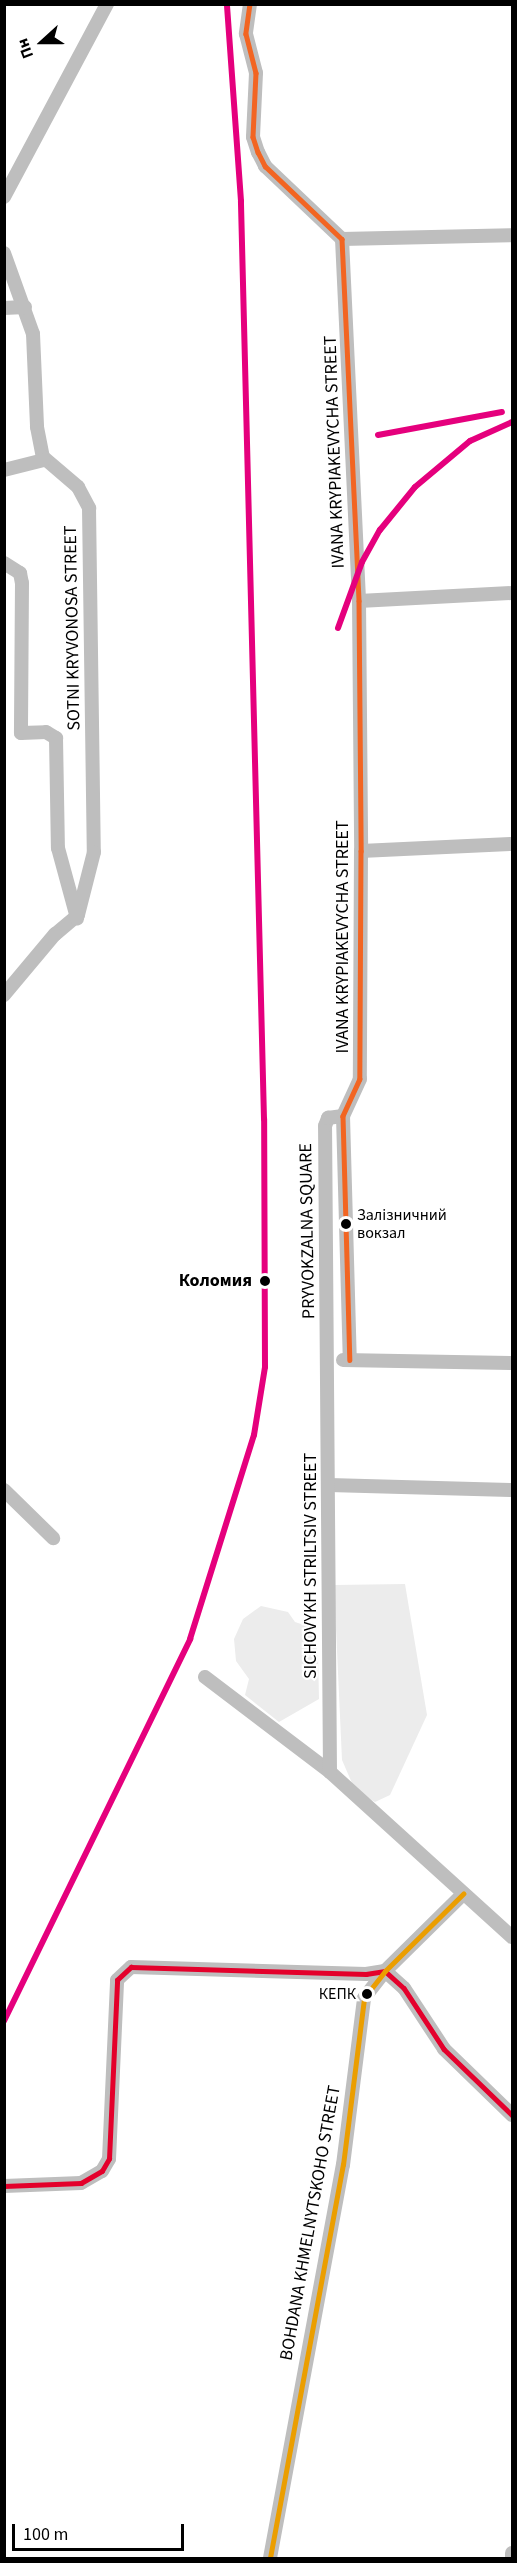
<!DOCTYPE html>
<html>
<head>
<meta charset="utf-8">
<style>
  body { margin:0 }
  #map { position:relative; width:517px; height:2563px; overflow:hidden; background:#fff; font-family:"Source Sans 3",sans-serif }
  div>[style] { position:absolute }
  .green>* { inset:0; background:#ececec }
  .minor>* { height:14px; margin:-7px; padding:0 7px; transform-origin:7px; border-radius:7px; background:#bebebe }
  .bus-1>* { height:4.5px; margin:-2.25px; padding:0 2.25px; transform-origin:2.25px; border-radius:2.25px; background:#f26522 }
  .bus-2>* { height:4.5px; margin:-2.25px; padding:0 2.25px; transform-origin:2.25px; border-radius:2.25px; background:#e4002b }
  .bus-3>* { height:4.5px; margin:-2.25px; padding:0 2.25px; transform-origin:2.25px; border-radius:2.25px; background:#eb9e00 }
  .rail-1>* { height:6px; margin:-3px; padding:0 3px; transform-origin:3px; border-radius:3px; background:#e5007d }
  .dots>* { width:16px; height:16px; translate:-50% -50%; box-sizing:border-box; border:3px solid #fff; border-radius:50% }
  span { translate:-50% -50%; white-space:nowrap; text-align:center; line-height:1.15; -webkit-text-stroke:4.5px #fff; paint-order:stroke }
  .bus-label { font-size:16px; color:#000 }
  .left { translate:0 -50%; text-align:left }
  .right { translate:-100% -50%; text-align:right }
  .street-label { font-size:18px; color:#000 }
  .stop-label { font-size:18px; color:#000; font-weight:700 }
  .frame { position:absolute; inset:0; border:6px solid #000; pointer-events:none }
  .north { position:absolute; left:12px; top:12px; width:60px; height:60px; -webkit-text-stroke:4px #fff; paint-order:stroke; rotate:249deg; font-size:16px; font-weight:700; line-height:24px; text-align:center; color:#000 }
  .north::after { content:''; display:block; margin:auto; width:21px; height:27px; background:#000; clip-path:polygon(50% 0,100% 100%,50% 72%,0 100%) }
  .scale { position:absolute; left:12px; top:2524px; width:172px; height:27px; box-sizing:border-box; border:3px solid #000; border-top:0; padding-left:8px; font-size:18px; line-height:21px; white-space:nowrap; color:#000; -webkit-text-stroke:4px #fff; paint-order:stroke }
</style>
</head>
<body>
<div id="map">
  <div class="green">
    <i style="clip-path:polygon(405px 1584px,427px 1715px,390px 1795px,375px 1802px,355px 1790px,342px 1760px,334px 1585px)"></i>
    <i style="clip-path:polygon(261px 1606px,288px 1612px,295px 1622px,310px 1627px,318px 1653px,319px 1699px,279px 1722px,245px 1695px,249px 1679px,236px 1661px,234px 1639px,243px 1619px)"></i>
  </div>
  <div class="minor">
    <i style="left:250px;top:4px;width:30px;rotate:98deg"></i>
    <i style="left:246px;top:34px;width:40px;rotate:75.6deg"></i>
    <i style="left:256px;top:73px;width:64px;rotate:92.7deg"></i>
    <i style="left:253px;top:137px;width:16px;rotate:72deg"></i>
    <i style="left:258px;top:152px;width:16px;rotate:63deg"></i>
    <i style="left:265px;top:166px;width:106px;rotate:43.5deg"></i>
    <i style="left:342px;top:239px;width:362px;rotate:87.3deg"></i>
    <i style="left:359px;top:601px;width:250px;rotate:89.5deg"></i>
    <i style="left:361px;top:851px;width:228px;rotate:90.3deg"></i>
    <i style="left:360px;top:1079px;width:41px;rotate:114.7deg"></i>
    <i style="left:343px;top:1116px;width:244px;rotate:88.4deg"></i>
    <i style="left:4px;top:197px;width:219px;rotate:-61.9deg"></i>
    <i style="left:342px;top:239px;width:170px;rotate:-1.3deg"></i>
    <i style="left:4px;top:253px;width:86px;rotate:70.3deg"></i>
    <i style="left:33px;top:334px;width:93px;rotate:87.5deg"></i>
    <i style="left:37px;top:427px;width:31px;rotate:79deg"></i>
    <i style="left:43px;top:457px;width:46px;rotate:40.6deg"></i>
    <i style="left:78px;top:487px;width:24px;rotate:62deg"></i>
    <i style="left:89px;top:508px;width:344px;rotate:89.2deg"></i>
    <i style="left:94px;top:852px;width:65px;rotate:104.3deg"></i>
    <i style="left:78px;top:915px;width:30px;rotate:140deg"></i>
    <i style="left:55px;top:934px;width:80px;rotate:129.9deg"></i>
    <i style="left:4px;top:308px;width:21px;rotate:-3deg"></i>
    <i style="left:4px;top:470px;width:41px;rotate:-14deg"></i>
    <i style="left:4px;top:563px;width:19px;rotate:32deg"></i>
    <i style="left:20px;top:573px;width:10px;rotate:79deg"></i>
    <i style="left:22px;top:583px;width:150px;rotate:90.4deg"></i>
    <i style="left:21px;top:733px;width:25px;rotate:-2deg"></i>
    <i style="left:46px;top:732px;width:12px;rotate:31deg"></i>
    <i style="left:56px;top:738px;width:110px;rotate:89deg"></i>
    <i style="left:58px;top:848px;width:73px;rotate:74.8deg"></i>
    <i style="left:359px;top:601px;width:153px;rotate:-3deg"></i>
    <i style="left:361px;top:851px;width:151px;rotate:-2.7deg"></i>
    <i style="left:343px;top:1360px;width:169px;rotate:1deg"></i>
    <i style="left:329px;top:1485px;width:183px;rotate:1.6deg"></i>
    <i style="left:4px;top:1490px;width:69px;rotate:44.4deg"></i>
    <i style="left:205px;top:1677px;width:157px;rotate:37.2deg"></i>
    <i style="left:330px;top:1772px;width:246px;rotate:42.2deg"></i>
    <i style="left:330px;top:1772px;width:646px;rotate:-90.44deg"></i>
    <i style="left:325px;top:1126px;width:9px;rotate:-69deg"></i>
    <i style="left:328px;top:1118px;width:15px;rotate:-8deg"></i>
    <i style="left:4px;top:2186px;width:77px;rotate:-2.2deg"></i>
    <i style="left:81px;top:2183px;width:24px;rotate:-30deg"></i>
    <i style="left:102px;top:2171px;width:14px;rotate:-60deg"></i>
    <i style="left:109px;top:2159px;width:179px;rotate:-87.4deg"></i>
    <i style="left:117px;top:1980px;width:19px;rotate:-43deg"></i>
    <i style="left:131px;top:1967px;width:235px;rotate:1.7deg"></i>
    <i style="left:366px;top:1974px;width:19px;rotate:-9deg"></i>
    <i style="left:385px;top:1971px;width:25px;rotate:42deg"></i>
    <i style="left:404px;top:1988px;width:73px;rotate:56.7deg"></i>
    <i style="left:444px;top:2049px;width:95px;rotate:44.1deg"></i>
    <i style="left:270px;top:2558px;width:400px;rotate:-79.5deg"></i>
    <i style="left:343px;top:2165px;width:168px;rotate:-82.8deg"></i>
    <i style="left:364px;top:1998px;width:34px;rotate:-52deg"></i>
    <i style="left:385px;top:1971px;width:110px;rotate:-44.6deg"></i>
    <i style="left:512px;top:2558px;width:5px;rotate:-90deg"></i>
  </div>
  <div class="bus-1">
    <i style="left:250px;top:4px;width:30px;rotate:98deg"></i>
    <i style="left:246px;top:34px;width:40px;rotate:75.6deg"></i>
    <i style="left:256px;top:73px;width:64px;rotate:92.7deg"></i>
    <i style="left:253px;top:137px;width:16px;rotate:72deg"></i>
    <i style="left:258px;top:152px;width:16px;rotate:63deg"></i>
    <i style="left:265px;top:166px;width:106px;rotate:43.5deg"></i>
    <i style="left:342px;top:239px;width:362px;rotate:87.3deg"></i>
    <i style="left:359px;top:601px;width:250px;rotate:89.5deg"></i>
    <i style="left:361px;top:851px;width:228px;rotate:90.3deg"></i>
    <i style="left:360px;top:1079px;width:41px;rotate:114.7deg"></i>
    <i style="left:343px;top:1116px;width:244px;rotate:88.4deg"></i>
  </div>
  <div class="bus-2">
    <i style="left:4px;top:2186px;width:77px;rotate:-2.2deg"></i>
    <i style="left:81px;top:2183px;width:24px;rotate:-30deg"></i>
    <i style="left:102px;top:2171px;width:14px;rotate:-60deg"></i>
    <i style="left:109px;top:2159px;width:179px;rotate:-87.4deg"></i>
    <i style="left:117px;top:1980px;width:19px;rotate:-43deg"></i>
    <i style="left:131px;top:1967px;width:235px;rotate:1.7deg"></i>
    <i style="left:366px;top:1974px;width:19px;rotate:-9deg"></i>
    <i style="left:385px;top:1971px;width:25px;rotate:42deg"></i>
    <i style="left:404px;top:1988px;width:73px;rotate:56.7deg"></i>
    <i style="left:444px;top:2049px;width:95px;rotate:44.1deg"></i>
  </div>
  <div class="bus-3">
    <i style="left:270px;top:2558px;width:400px;rotate:-79.5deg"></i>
    <i style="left:343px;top:2165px;width:168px;rotate:-82.8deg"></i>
    <i style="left:364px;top:1998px;width:34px;rotate:-52deg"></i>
    <i style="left:385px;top:1971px;width:110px;rotate:-44.6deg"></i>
  </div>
  <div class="rail-1">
    <i style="left:378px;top:435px;width:126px;rotate:-10.5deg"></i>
    <i style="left:338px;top:628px;width:70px;rotate:-70deg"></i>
    <i style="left:362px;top:562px;width:37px;rotate:-61deg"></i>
    <i style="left:380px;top:530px;width:55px;rotate:-50.9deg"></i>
    <i style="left:415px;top:487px;width:72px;rotate:-39.9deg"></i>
    <i style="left:470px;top:441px;width:46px;rotate:-24.3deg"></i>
    <i style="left:4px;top:2021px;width:425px;rotate:-64deg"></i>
    <i style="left:190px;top:1639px;width:214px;rotate:-72.6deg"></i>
    <i style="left:254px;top:1435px;width:69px;rotate:-80.8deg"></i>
    <i style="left:265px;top:1367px;width:248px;rotate:-90.2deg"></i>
    <i style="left:264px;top:1119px;width:918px;rotate:-91.44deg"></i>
    <i style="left:241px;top:201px;width:197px;rotate:-94.1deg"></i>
  </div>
  <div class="dots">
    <i style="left:346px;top:1224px;background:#000"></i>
    <i style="left:265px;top:1281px;background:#000"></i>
    <i style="left:367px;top:1994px;background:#000"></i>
  </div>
  <div class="bus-label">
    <span class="left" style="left:357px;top:1224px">Залізничний<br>вокзал</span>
    <span class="right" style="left:356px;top:1994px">КЕПК</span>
  </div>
  <div class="street-label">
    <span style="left:335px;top:452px;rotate:-92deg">IVANA KRYPIAKEVYCHA STREET</span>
    <span style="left:73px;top:628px;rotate:-91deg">SOTNI KRYVONOSA STREET</span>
    <span style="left:343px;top:937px;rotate:-90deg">IVANA KRYPIAKEVYCHA STREET</span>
    <span style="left:308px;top:1231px;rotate:-91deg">PRYVOKZALNA SQUARE</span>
    <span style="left:311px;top:1566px;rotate:-90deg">SICHOVYKH STRILTSIV STREET</span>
    <span style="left:311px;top:2223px;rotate:-80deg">BOHDANA KHMELNYTSKOHO STREET</span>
  </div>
  <div class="stop-label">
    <span class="right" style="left:252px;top:1281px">Коломия</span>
  </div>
  <div class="frame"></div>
  <div class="north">Пн</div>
  <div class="scale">100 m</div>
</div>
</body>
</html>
